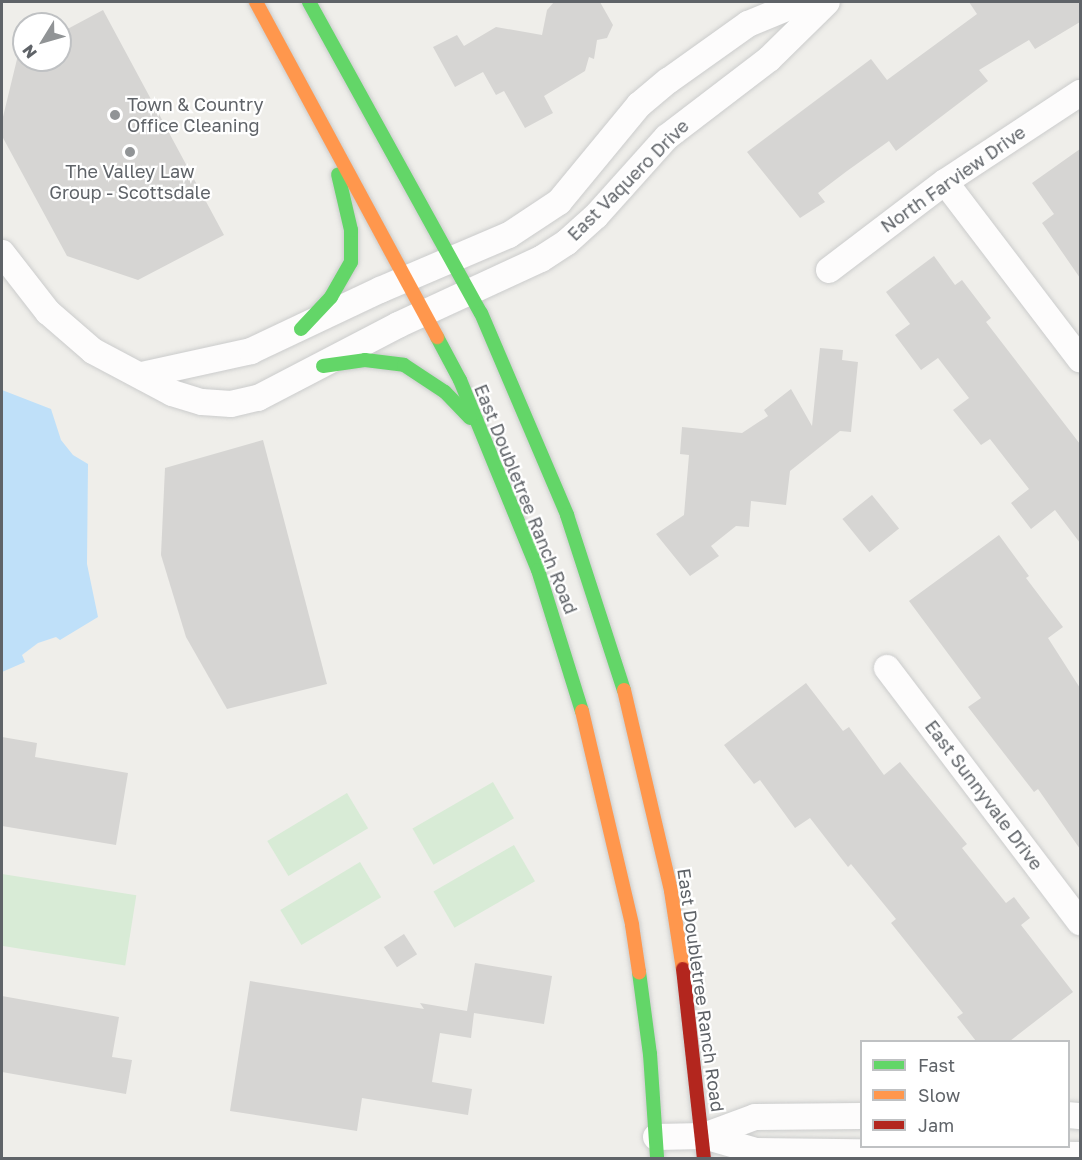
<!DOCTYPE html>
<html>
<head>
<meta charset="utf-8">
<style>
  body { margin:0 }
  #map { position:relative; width:1082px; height:1160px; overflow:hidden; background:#efeeea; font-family:"Golos Text",sans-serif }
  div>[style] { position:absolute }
  .green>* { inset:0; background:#d8ebd6; transform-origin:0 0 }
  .water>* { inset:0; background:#bfe0f9 }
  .building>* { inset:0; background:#d6d5d3; transform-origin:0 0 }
  .roads { filter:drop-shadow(0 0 2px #cbcccc) drop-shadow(0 0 2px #cbcccc) }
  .street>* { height:26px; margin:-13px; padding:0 13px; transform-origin:13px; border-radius:13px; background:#fdfcfc }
  .fast>* { height:14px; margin:-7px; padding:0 7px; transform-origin:7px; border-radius:7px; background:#63d668 }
  .slow>* { height:14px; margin:-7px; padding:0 7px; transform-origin:7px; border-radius:7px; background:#ff974d }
  .jam>* { height:14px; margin:-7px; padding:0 7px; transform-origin:7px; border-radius:7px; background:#b3261e }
  .dots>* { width:16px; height:16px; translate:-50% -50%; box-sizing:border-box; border:3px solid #fff; border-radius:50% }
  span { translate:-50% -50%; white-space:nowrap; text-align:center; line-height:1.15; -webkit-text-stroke:4.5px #fff; paint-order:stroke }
  .poi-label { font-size:18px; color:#5f6368 }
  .left { translate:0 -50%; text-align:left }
  .street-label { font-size:18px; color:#5f6368 }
  .frame { position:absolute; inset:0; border:3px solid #5f6368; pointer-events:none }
  .legend { position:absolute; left:860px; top:1040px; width:210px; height:108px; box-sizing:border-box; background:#fff; border:2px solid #bfc1c3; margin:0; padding:8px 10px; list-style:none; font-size:18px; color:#5f6368 }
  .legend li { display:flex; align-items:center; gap:12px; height:30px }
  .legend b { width:30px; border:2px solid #bfc1c3 }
  .north { position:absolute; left:12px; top:12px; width:60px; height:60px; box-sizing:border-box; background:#fff; border:2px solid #bfc1c3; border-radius:50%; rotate:233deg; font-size:16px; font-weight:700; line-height:24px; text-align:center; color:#5f6368 }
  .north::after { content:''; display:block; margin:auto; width:21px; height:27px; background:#919496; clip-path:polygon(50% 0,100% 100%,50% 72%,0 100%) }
</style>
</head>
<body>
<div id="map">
  <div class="green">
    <i style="left:493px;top:782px;width:42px;height:93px;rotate:60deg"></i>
    <i style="left:347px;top:793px;width:41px;height:93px;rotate:59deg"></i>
    <i style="left:514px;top:845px;width:42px;height:93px;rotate:60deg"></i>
    <i style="left:360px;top:862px;width:41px;height:93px;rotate:59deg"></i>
    <i style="left:2px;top:874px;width:136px;height:71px;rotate:9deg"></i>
  </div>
  <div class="water">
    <i style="clip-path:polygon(2px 390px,51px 409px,61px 440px,73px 455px,88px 464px,87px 564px,98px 617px,60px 640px,56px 637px,38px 643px,22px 655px,25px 662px,2px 672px)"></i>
  </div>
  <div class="building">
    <i style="clip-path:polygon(554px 2px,600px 2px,613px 25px,607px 38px,597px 40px,594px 59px,589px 57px,585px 71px,544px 96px,553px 113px,525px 128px,504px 91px,496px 95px,483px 72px,455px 87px,433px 47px,457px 35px,464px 46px,496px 27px,542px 35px,547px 10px)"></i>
    <i style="clip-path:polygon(969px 2px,1080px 2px,1080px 22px,1035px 49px,1029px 40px,979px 70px,988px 81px,896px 151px,889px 141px,847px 171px,818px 193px,825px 202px,800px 218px,747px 152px,871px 59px,887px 80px,977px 14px)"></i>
    <i style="clip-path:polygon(103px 10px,224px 235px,138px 280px,67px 256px,2px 136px,2px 121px,18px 55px,24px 52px,24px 60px,60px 60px,60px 33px)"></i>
    <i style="clip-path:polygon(1080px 149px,1080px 278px,1042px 223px,1054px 214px,1032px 183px)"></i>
    <i style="clip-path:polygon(934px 256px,955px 285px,962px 280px,991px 318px,986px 322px,1080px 444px,1080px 543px,1055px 510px,1031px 529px,1011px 503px,1029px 489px,990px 439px,981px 445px,953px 410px,969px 398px,938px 358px,921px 370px,895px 335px,910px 324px,886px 292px)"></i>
    <i style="clip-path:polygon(820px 348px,843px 350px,842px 360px,858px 362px,851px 432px,840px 431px,790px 471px,786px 505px,751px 501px,749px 527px,736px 526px,711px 546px,719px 556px,690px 576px,656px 534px,684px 515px,689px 455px,680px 454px,682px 427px,742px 433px,768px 416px,764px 410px,791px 389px,812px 426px)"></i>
    <i style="clip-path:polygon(263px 440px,327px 684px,227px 709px,186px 637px,161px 555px,165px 468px)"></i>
    <i style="left:872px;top:495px;width:43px;height:38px;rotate:51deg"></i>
    <i style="clip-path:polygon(999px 535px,1029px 576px,1026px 578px,1063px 627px,1048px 638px,1080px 688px,1080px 849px,1038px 789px,1034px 792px,968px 707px,981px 698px,909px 601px)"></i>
    <i style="clip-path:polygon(806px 683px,843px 731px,849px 727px,884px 775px,900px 762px,967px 844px,962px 848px,1006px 903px,1014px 897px,1030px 918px,1021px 925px,1073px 992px,1010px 1041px,976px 1041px,957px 1017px,963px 1013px,891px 923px,896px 919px,851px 864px,848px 867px,810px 818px,795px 828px,760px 780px,754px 784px,724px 745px)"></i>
    <i style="clip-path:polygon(2px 737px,37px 743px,35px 757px,128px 773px,116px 845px,2px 826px)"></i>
    <i style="left:404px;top:934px;width:24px;height:24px;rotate:57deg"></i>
    <i style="clip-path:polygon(475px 963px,552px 976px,544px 1024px,474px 1013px,471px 1038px,440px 1033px,432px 1082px,472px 1089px,468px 1115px,362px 1098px,357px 1131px,230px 1111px,250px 981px,424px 1009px,420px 1003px,467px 1011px)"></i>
    <i style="clip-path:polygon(2px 996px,119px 1017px,112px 1057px,132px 1060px,126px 1094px,2px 1072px)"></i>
  </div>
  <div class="roads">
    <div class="street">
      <i style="left:945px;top:182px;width:223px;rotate:52.7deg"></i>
      <i style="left:2px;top:253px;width:75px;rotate:52.1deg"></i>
      <i style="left:48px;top:312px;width:60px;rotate:40.9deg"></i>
      <i style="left:93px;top:351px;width:89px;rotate:28deg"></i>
      <i style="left:172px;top:393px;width:31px;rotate:17deg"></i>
      <i style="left:202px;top:402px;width:29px;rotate:4deg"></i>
      <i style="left:231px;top:404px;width:28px;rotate:-13deg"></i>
      <i style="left:258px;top:398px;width:158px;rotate:-27.5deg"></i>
      <i style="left:398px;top:325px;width:157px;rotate:-24.8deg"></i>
      <i style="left:541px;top:259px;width:31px;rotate:-33deg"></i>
      <i style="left:567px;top:242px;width:39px;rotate:-42deg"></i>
      <i style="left:596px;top:216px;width:106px;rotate:-48.1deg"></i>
      <i style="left:667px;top:137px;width:128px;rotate:-37.4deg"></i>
      <i style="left:769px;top:59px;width:81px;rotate:-44.5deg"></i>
      <i style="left:829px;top:270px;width:146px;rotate:-37.2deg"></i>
      <i style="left:945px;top:182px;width:162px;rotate:-33.4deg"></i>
      <i style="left:142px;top:375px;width:112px;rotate:-12.4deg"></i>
      <i style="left:251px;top:351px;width:143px;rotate:-25.3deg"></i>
      <i style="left:380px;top:290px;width:140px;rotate:-23.1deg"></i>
      <i style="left:509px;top:235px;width:60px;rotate:-33.4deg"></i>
      <i style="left:559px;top:202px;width:126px;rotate:-50.5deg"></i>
      <i style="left:639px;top:105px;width:38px;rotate:-40deg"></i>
      <i style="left:668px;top:81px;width:98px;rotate:-35.5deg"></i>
      <i style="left:748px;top:24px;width:57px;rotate:-22.5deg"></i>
      <i style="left:887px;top:668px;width:319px;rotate:52.8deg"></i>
      <i style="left:1068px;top:1115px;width:12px;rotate:5deg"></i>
      <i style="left:704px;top:1136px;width:54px;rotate:-20.4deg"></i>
      <i style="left:755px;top:1117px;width:107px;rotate:-0.5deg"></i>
      <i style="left:656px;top:1137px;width:48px;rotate:-1.2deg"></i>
      <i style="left:704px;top:1136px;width:54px;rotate:16.1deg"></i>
      <i style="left:756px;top:1151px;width:324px;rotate:0.7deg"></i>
    </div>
    <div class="fast">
      <i style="left:309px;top:2px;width:355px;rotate:61.1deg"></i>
      <i style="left:481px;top:313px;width:220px;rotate:66.9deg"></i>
      <i style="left:567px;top:515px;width:184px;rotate:72deg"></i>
      <i style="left:301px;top:329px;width:44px;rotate:-46.8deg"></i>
      <i style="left:331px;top:297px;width:40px;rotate:-60.3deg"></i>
      <i style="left:351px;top:262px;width:32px;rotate:-90deg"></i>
      <i style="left:351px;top:230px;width:57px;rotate:-103.1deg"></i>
      <i style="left:437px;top:337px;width:49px;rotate:61.9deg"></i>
      <i style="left:460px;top:380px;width:205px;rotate:67.7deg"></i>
      <i style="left:538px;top:570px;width:148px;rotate:72.7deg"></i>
      <i style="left:323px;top:366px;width:42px;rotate:-8.1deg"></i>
      <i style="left:365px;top:360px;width:39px;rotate:7deg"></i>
      <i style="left:404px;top:365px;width:49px;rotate:33.4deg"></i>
      <i style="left:445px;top:392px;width:36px;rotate:46deg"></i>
      <i style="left:639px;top:972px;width:83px;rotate:82.4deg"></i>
      <i style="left:650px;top:1054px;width:104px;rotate:86.1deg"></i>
    </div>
    <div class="slow">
      <i style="left:256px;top:2px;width:381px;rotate:61.6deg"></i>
      <i style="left:624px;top:690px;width:206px;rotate:76.8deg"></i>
      <i style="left:671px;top:891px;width:79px;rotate:81.3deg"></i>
      <i style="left:582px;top:711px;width:220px;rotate:76.8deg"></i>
      <i style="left:632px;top:925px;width:48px;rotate:81.5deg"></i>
    </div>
    <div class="jam">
      <i style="left:683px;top:969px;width:190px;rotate:83.7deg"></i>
    </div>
  </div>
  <div class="dots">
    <i style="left:115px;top:115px;background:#919496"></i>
    <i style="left:130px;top:152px;background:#919496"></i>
  </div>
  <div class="poi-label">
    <span class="left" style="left:127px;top:115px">Town &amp; Country<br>Office Cleaning</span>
    <span style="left:130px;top:182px">The Valley Law<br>Group - Scottsdale</span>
  </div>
  <div class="street-label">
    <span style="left:953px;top:179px;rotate:-35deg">North Farview Drive</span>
    <span style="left:628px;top:180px;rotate:-45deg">East Vaquero Drive</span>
    <span style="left:526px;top:499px;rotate:68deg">East Doubletree Ranch Road</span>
    <span style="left:984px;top:795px;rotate:53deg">East Sunnyvale Drive</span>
    <span style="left:701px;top:990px;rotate:82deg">East Doubletree Ranch Road</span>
  </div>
  <div class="frame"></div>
  <ul class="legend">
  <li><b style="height:8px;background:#63d668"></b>Fast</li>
  <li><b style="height:8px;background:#ff974d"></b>Slow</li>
  <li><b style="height:8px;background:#b3261e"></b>Jam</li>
  </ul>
  <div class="north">N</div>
</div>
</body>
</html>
